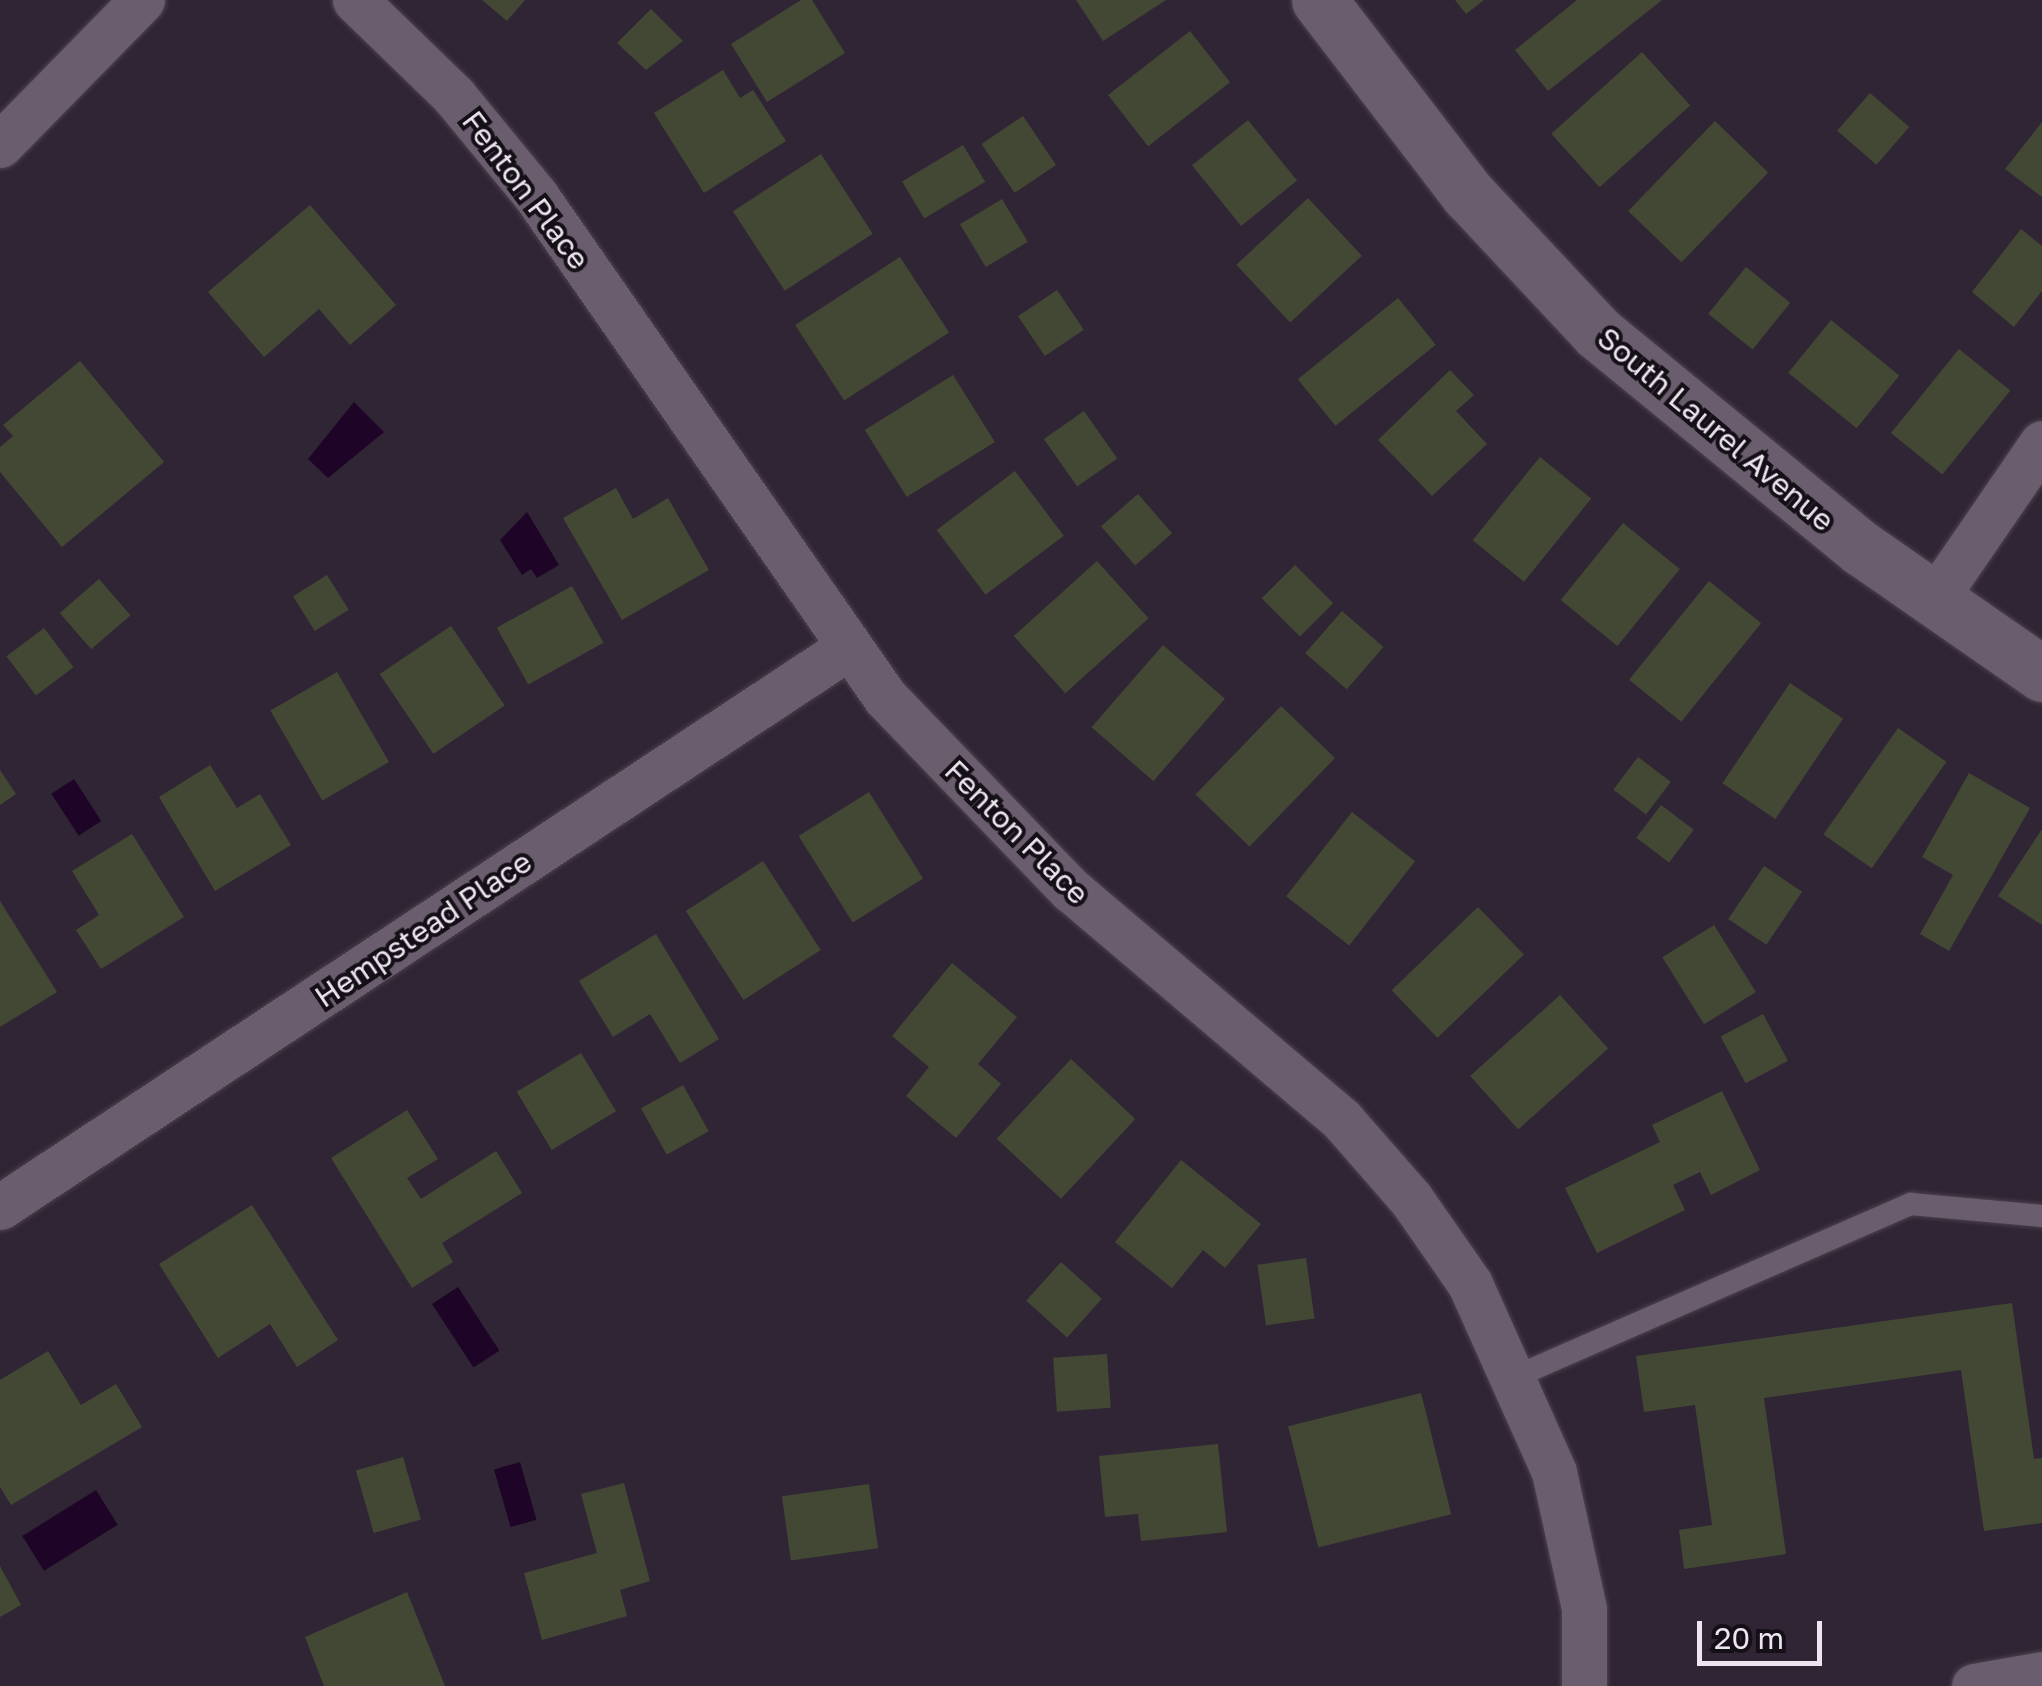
<!DOCTYPE html>
<html>
<head>
<meta charset="utf-8">
<style>
  body { margin:0 }
  #map { position:relative; width:2042px; height:1686px; overflow:hidden; background:#302534; font-family:"Golos Text",sans-serif }
  div>[style] { position:absolute }
  .water>* { inset:0; background:#1e0427; transform-origin:0 0 }
  .building>* { inset:0; background:#434835; transform-origin:0 0 }
  .roads { filter:drop-shadow(0 0 2px #4b424f) drop-shadow(0 0 2px #4b424f) }
  .service>* { height:22px; margin:-11px; padding:0 11px; transform-origin:11px; border-radius:11px; background:#6a5d6e }
  .minor>* { height:45px; margin:-22.5px; padding:0 22.5px; transform-origin:22.5px; border-radius:22.5px; background:#6a5d6e }
  .tertiary>* { height:55px; margin:-27.5px; padding:0 27.5px; transform-origin:27.5px; border-radius:27.5px; background:#6a5d6e }
  span { translate:-50% -50%; white-space:nowrap; text-align:center; line-height:1.15; -webkit-text-stroke:8px #151017; paint-order:stroke }
  .street-label { font-size:30px; color:#ede6f0 }
  .scale { position:absolute; left:1697px; top:1621px; width:125px; height:45px; box-sizing:border-box; border:5px solid #ede6f0; border-top:0; padding-left:12px; font-size:30px; line-height:35px; white-space:nowrap; color:#ede6f0; -webkit-text-stroke:8px #151017; paint-order:stroke }
</style>
</head>
<body>
<div id="map">
  <div class="water">
    <i style="clip-path:polygon(354px 402px,384px 432px,328px 478px,308px 459px)"></i>
    <i style="clip-path:polygon(527px 512px,559px 565px,537px 578px,531px 569px,522px 575px,500px 540px)"></i>
    <i style="left:74px;top:779px;width:50px;height:27px;rotate:57deg"></i>
    <i style="left:458px;top:1287px;width:76px;height:31px;rotate:57deg"></i>
    <i style="left:520px;top:1462px;width:60px;height:27px;rotate:74deg"></i>
    <i style="left:96px;top:1490px;width:41px;height:87px;rotate:58deg"></i>
  </div>
  <div class="building">
    <i style="clip-path:polygon(482px 0,525px 0,507px 21px)"></i>
    <i style="clip-path:polygon(801px 0,812px 0,845px 53px,767px 102px,731px 44px)"></i>
    <i style="clip-path:polygon(1076px 0,1166px 0,1103px 41px)"></i>
    <i style="clip-path:polygon(1455px 0,1484px 0,1466px 14px)"></i>
    <i style="clip-path:polygon(1577px 0,1662px 0,1548px 91px,1515px 50px)"></i>
    <i style="clip-path:polygon(651px 9px,683px 41px,646px 70px,617px 43px)"></i>
    <i style="left:1190px;top:31px;width:65px;height:104px;rotate:52deg"></i>
    <i style="left:1642px;top:52px;width:72px;height:122px;rotate:48deg"></i>
    <i style="clip-path:polygon(723px 70px,740px 98px,753px 90px,786px 141px,704px 193px,654px 113px)"></i>
    <i style="left:1870px;top:93px;width:52px;height:50px;rotate:41deg"></i>
    <i style="left:1023px;top:116px;width:59px;height:50px;rotate:56deg"></i>
    <i style="left:1248px;top:120px;width:78px;height:72px;rotate:51deg"></i>
    <i style="left:1715px;top:121px;width:74px;height:125px;rotate:44deg"></i>
    <i style="clip-path:polygon(2042px 122px,2042px 197px,2005px 169px)"></i>
    <i style="left:963px;top:145px;width:43px;height:71px;rotate:59deg"></i>
    <i style="left:821px;top:154px;width:95px;height:105px;rotate:57deg"></i>
    <i style="left:1308px;top:198px;width:79px;height:98px;rotate:47deg"></i>
    <i style="left:1002px;top:199px;width:50px;height:49px;rotate:59deg"></i>
    <i style="clip-path:polygon(310px 205px,396px 305px,350px 345px,319px 309px,264px 357px,208px 292px)"></i>
    <i style="clip-path:polygon(2021px 229px,2042px 246px,2042px 291px,2014px 327px,1972px 292px)"></i>
    <i style="left:900px;top:257px;width:90px;height:125px;rotate:57deg"></i>
    <i style="left:1746px;top:267px;width:57px;height:60px;rotate:39deg"></i>
    <i style="left:1057px;top:290px;width:48px;height:47px;rotate:56deg"></i>
    <i style="left:1398px;top:298px;width:60px;height:129px;rotate:51deg"></i>
    <i style="left:1831px;top:320px;width:88px;height:68px;rotate:39deg"></i>
    <i style="left:1959px;top:349px;width:66px;height:108px;rotate:39deg"></i>
    <i style="clip-path:polygon(80px 361px,164px 462px,62px 547px,0 472px,0 447px,13px 436px,3px 425px)"></i>
    <i style="clip-path:polygon(1450px 370px,1474px 395px,1456px 411px,1487px 444px,1432px 496px,1378px 440px)"></i>
    <i style="left:953px;top:375px;width:79px;height:104px;rotate:58deg"></i>
    <i style="left:1084px;top:411px;width:58px;height:49px;rotate:55deg"></i>
    <i style="left:1540px;top:457px;width:66px;height:107px;rotate:39deg"></i>
    <i style="left:1015px;top:471px;width:81px;height:98px;rotate:53deg"></i>
    <i style="clip-path:polygon(616px 488px,633px 519px,668px 498px,709px 570px,622px 620px,563px 518px)"></i>
    <i style="left:1138px;top:494px;width:52px;height:49px;rotate:49deg"></i>
    <i style="left:1623px;top:523px;width:73px;height:99px;rotate:39deg"></i>
    <i style="left:1097px;top:561px;width:77px;height:112px;rotate:48deg"></i>
    <i style="left:1295px;top:565px;width:54px;height:47px;rotate:45deg"></i>
    <i style="left:327px;top:575px;width:41px;height:40px;rotate:58deg"></i>
    <i style="left:99px;top:579px;width:48px;height:52px;rotate:49deg"></i>
    <i style="left:1709px;top:581px;width:67px;height:127px;rotate:39deg"></i>
    <i style="left:572px;top:586px;width:65px;height:86px;rotate:61deg"></i>
    <i style="left:1342px;top:611px;width:55px;height:56px;rotate:41deg"></i>
    <i style="left:451px;top:626px;width:96px;height:86px;rotate:56deg"></i>
    <i style="left:44px;top:628px;width:49px;height:47px;rotate:53deg"></i>
    <i style="left:1163px;top:645px;width:82px;height:109px;rotate:41deg"></i>
    <i style="left:337px;top:672px;width:104px;height:77px;rotate:60deg"></i>
    <i style="left:1790px;top:683px;width:64px;height:121px;rotate:34deg"></i>
    <i style="left:1281px;top:706px;width:75px;height:123px;rotate:44deg"></i>
    <i style="left:1898px;top:728px;width:59px;height:130px;rotate:35deg"></i>
    <i style="left:1638px;top:757px;width:41px;height:41px;rotate:37deg"></i>
    <i style="clip-path:polygon(210px 765px,237px 808px,260px 794px,291px 845px,215px 891px,159px 797px)"></i>
    <i style="clip-path:polygon(0 770px,16px 794px,0 805px)"></i>
    <i style="clip-path:polygon(1969px 773px,2030px 808px,1949px 951px,1920px 934px,1953px 875px,1922px 857px)"></i>
    <i style="left:869px;top:792px;width:102px;height:83px;rotate:58deg"></i>
    <i style="left:1661px;top:805px;width:41px;height:41px;rotate:37deg"></i>
    <i style="left:1352px;top:812px;width:80px;height:107px;rotate:38deg"></i>
    <i style="clip-path:polygon(2042px 829px,2042px 925px,1998px 896px)"></i>
    <i style="clip-path:polygon(132px 834px,184px 917px,101px 969px,76px 930px,99px 915px,72px 871px)"></i>
    <i style="left:763px;top:861px;width:106px;height:92px;rotate:57deg"></i>
    <i style="left:1764px;top:866px;width:46px;height:64px;rotate:34deg"></i>
    <i style="clip-path:polygon(0 901px,57px 992px,0 1027px)"></i>
    <i style="left:1478px;top:907px;width:66px;height:120px;rotate:46deg"></i>
    <i style="left:1714px;top:925px;width:79px;height:61px;rotate:58deg"></i>
    <i style="clip-path:polygon(656px 934px,719px 1039px,680px 1063px,650px 1014px,613px 1037px,579px 981px)"></i>
    <i style="clip-path:polygon(952px 963px,1017px 1017px,978px 1064px,1001px 1084px,956px 1138px,906px 1096px,929px 1067px,892px 1036px)"></i>
    <i style="left:1560px;top:995px;width:72px;height:121px;rotate:48deg"></i>
    <i style="left:1763px;top:1014px;width:53px;height:48px;rotate:62deg"></i>
    <i style="left:581px;top:1053px;width:68px;height:75px;rotate:59deg"></i>
    <i style="left:1071px;top:1059px;width:88px;height:109px;rotate:43deg"></i>
    <i style="left:683px;top:1085px;width:53px;height:48px;rotate:61deg"></i>
    <i style="clip-path:polygon(1722px 1091px,1760px 1170px,1711px 1195px,1700px 1172px,1673px 1185px,1685px 1210px,1597px 1253px,1565px 1188px,1660px 1142px,1652px 1125px)"></i>
    <i style="clip-path:polygon(407px 1110px,438px 1159px,407px 1178px,421px 1199px,496px 1151px,522px 1193px,442px 1243px,453px 1262px,412px 1288px,331px 1158px)"></i>
    <i style="clip-path:polygon(1181px 1160px,1261px 1224px,1225px 1268px,1203px 1250px,1172px 1288px,1115px 1242px)"></i>
    <i style="clip-path:polygon(252px 1205px,338px 1340px,297px 1367px,270px 1324px,218px 1358px,159px 1264px)"></i>
    <i style="left:1306px;top:1258px;width:61px;height:49px;rotate:82deg"></i>
    <i style="left:1061px;top:1262px;width:55px;height:52px;rotate:42deg"></i>
    <i style="clip-path:polygon(2012px 1303px,2034px 1459px,2042px 1458px,2042px 1523px,1984px 1531px,1961px 1370px,1764px 1398px,1786px 1554px,1684px 1569px,1679px 1530px,1712px 1525px,1695px 1405px,1644px 1412px,1636px 1356px)"></i>
    <i style="clip-path:polygon(48px 1351px,81px 1405px,116px 1384px,142px 1427px,11px 1505px,0 1487px,0 1380px)"></i>
    <i style="left:1107px;top:1354px;width:54px;height:54px;rotate:86deg"></i>
    <i style="left:1421px;top:1393px;width:125px;height:137px;rotate:76deg"></i>
    <i style="clip-path:polygon(1218px 1444px,1227px 1532px,1141px 1541px,1138px 1514px,1105px 1517px,1099px 1456px)"></i>
    <i style="left:403px;top:1457px;width:65px;height:49px;rotate:74deg"></i>
    <i style="clip-path:polygon(624px 1483px,650px 1581px,620px 1590px,627px 1616px,542px 1640px,524px 1573px,597px 1553px,581px 1494px)"></i>
    <i style="left:869px;top:1484px;width:65px;height:88px;rotate:82deg"></i>
    <i style="clip-path:polygon(0 1566px,21px 1605px,0 1617px)"></i>
    <i style="clip-path:polygon(407px 1592px,445px 1686px,324px 1686px,305px 1637px)"></i>
  </div>
  <div class="roads">
    <div class="service">
      <i style="left:1517px;top:1376px;width:430px;rotate:-23.6deg"></i>
      <i style="left:1911px;top:1204px;width:132px;rotate:5.2deg"></i>
    </div>
    <div class="minor">
      <i style="left:355px;top:0;width:138px;rotate:44.1deg"></i>
      <i style="left:454px;top:96px;width:129px;rotate:50.6deg"></i>
      <i style="left:536px;top:196px;width:611px;rotate:55.14deg"></i>
      <i style="left:885px;top:697px;width:268px;rotate:46.1deg"></i>
      <i style="left:1071px;top:890px;width:355px;rotate:40.3deg"></i>
      <i style="left:1342px;top:1120px;width:105px;rotate:48.9deg"></i>
      <i style="left:1411px;top:1199px;width:103px;rotate:55.2deg"></i>
      <i style="left:1470px;top:1284px;width:206px;rotate:65.9deg"></i>
      <i style="left:1554px;top:1472px;width:140px;rotate:77.6deg"></i>
      <i style="left:1584px;top:1609px;width:77px;rotate:90deg"></i>
      <i style="left:0;top:145px;width:203px;rotate:-45.6deg"></i>
      <i style="left:1932px;top:603px;width:194px;rotate:-55.5deg"></i>
      <i style="left:0;top:1207px;width:1013px;rotate:-33.41deg"></i>
      <i style="left:1974px;top:1686px;width:69px;rotate:-10deg"></i>
    </div>
    <div class="tertiary">
      <i style="left:1319px;top:0;width:245px;rotate:52.5deg"></i>
      <i style="left:1468px;top:194px;width:190px;rotate:46.9deg"></i>
      <i style="left:1598px;top:333px;width:340px;rotate:39.3deg"></i>
      <i style="left:1861px;top:548px;width:221px;rotate:34.8deg"></i>
    </div>
  </div>
  <div class="street-label">
    <span style="left:526px;top:190px;rotate:53deg">Fenton Place</span>
    <span style="left:1716px;top:429px;rotate:40deg">South Laurel Avenue</span>
    <span style="left:1017px;top:832px;rotate:45deg">Fenton Place</span>
    <span style="left:423px;top:929px;rotate:-34deg">Hempstead Place</span>
  </div>
  <div class="scale">20 m</div>
</div>
</body>
</html>
